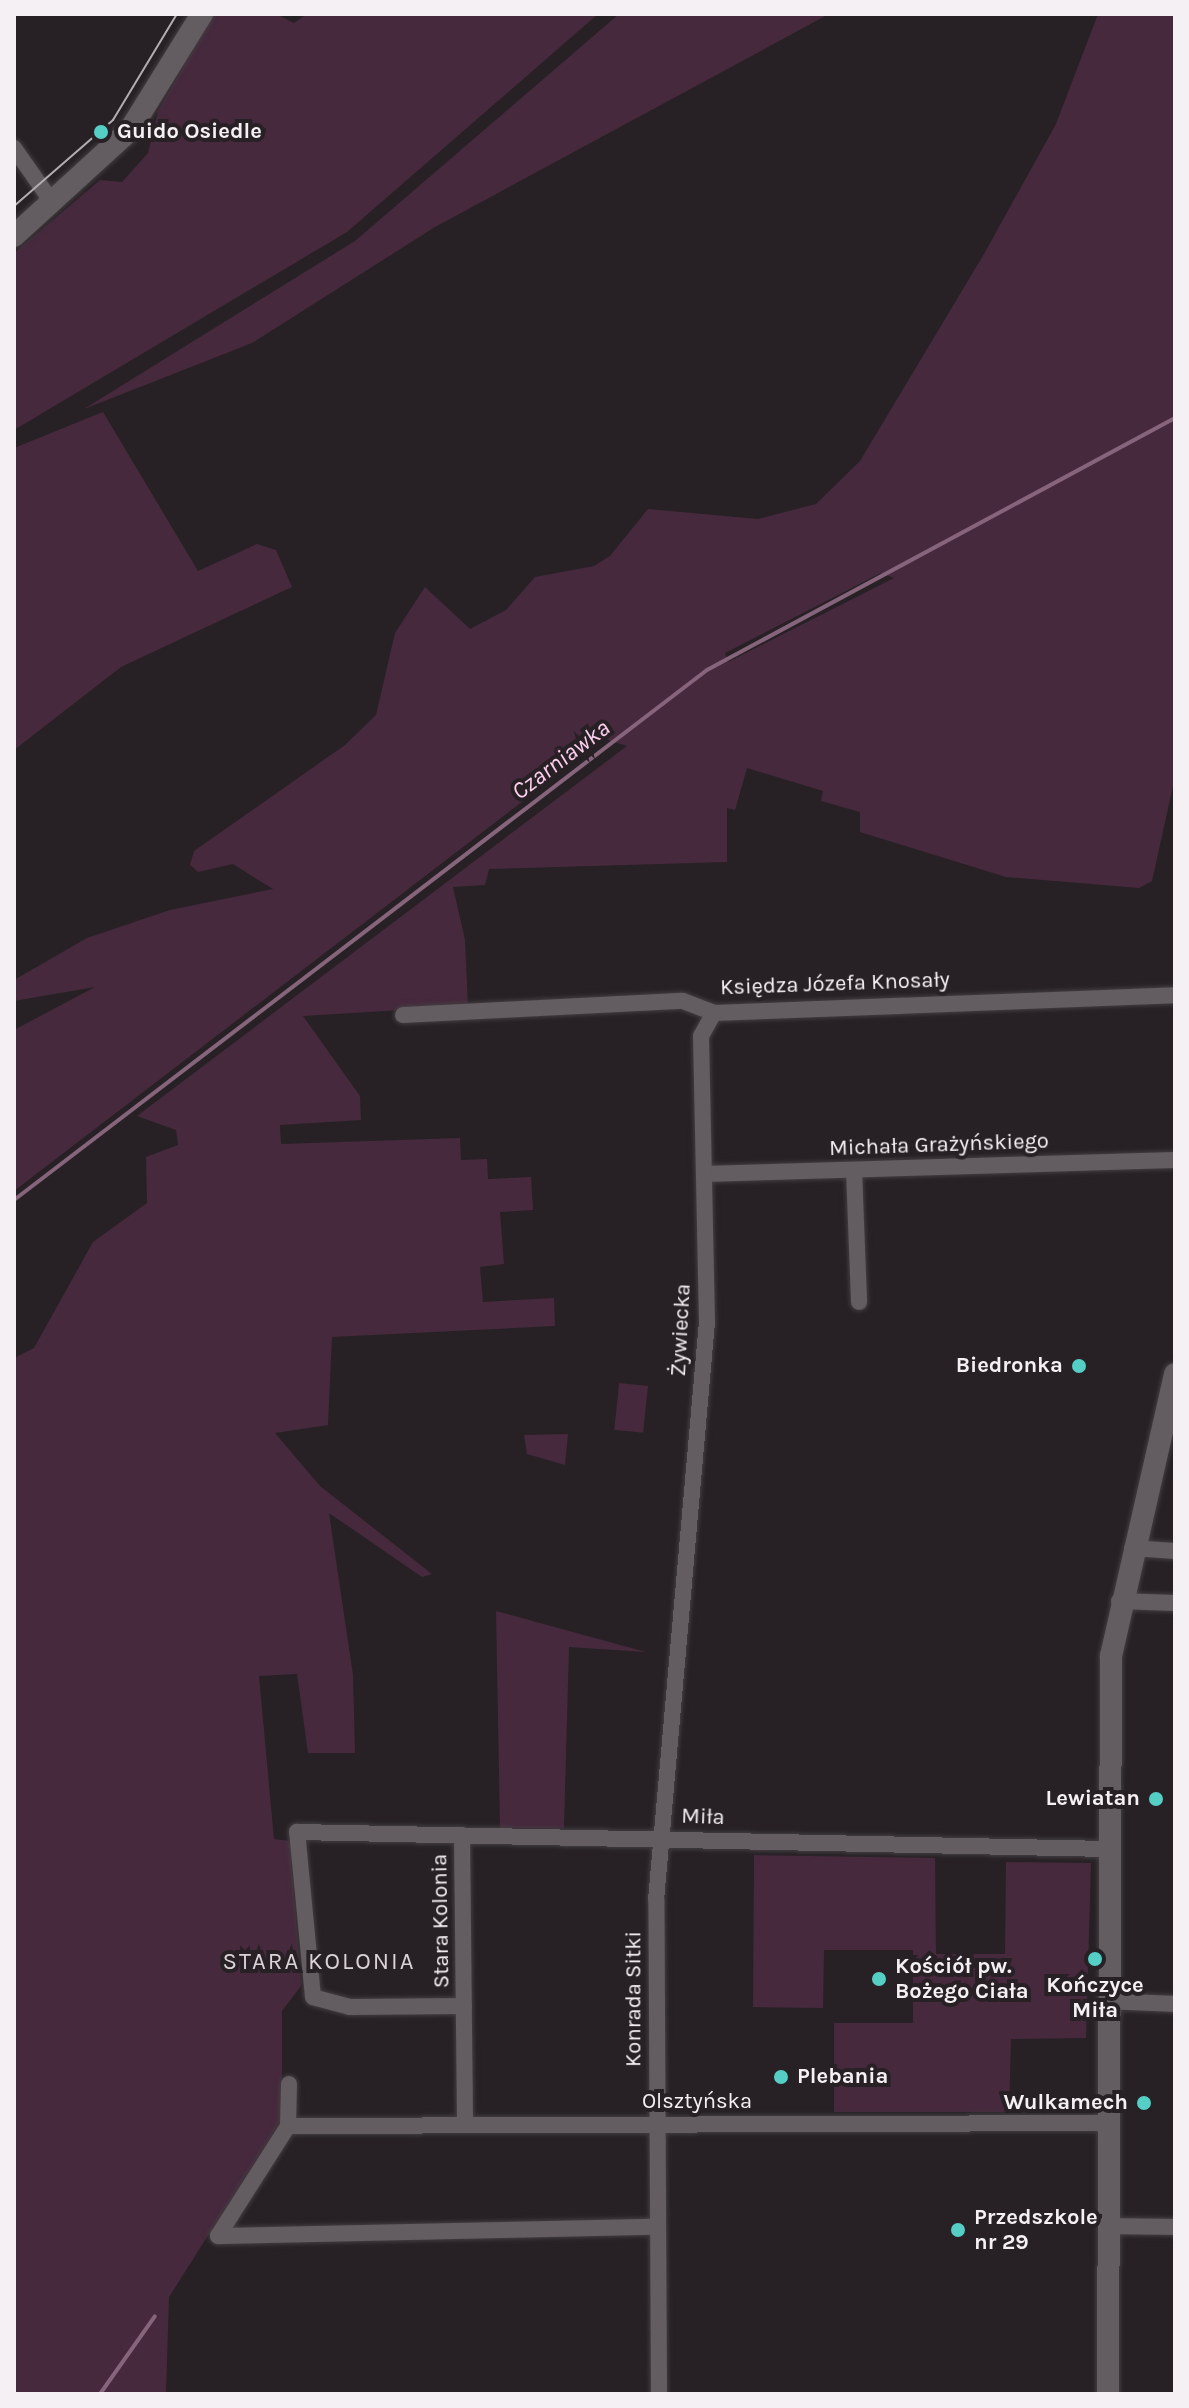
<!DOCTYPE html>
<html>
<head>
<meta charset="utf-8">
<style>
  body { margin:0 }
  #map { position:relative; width:1189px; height:2408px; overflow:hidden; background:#272125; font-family:Karla,sans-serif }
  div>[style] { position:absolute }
  .green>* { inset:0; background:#46293d; transform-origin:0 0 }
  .stream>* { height:4px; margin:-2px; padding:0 2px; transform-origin:2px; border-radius:2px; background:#86647b }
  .roads { filter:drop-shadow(0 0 2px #423d40) drop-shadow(0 0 2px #423d40) }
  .minor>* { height:16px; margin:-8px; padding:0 8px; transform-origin:8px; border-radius:8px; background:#635c61 }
  .secondary>* { height:22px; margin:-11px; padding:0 11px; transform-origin:11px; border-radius:11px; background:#635c61 }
  .tram>* { height:2px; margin:-1px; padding:0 1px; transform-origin:1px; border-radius:1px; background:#b2adb1 }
  .dots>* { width:22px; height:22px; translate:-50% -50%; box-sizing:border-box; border:4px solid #272125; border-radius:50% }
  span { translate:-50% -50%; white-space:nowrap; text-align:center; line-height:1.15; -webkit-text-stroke:8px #272125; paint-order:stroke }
  .poi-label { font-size:22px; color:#f4f0f3; font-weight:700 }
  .left { translate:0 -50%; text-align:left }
  .right { translate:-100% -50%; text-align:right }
  .street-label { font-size:22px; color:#f4f0f3 }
  .water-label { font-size:24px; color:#ffcfef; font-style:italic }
  .neighbourhood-label { font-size:24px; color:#dbd2d8; letter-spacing:2px }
  .frame { position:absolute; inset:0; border:16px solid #f4f0f3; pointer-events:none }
</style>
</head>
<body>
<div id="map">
  <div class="green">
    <i style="clip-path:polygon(213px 14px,276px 14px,294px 23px,307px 14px,598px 14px,347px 232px,14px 430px,14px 253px,100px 180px,122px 182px,148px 153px,158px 111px)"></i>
    <i style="clip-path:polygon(619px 14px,829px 14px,435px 227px,252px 343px,84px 409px,355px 241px)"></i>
    <i style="clip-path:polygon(evenodd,1098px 14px,1175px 14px,1175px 777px,1152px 881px,1139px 888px,1006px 877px,860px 832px,860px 812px,821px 801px,823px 791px,747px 768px,735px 810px,727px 808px,727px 862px,489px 869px,485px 885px,453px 887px,465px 940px,468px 1006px,303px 1016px,360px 1096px,361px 1120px,280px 1125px,281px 1144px,460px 1138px,461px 1160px,487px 1159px,488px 1179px,531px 1177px,533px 1210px,500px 1212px,504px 1264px,480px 1267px,483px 1302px,554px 1298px,555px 1326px,332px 1337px,328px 1425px,275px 1433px,320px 1486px,432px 1574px,422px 1577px,329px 1513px,353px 1675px,355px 1753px,308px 1753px,297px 1674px,259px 1676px,274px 1839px,290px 1841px,301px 1986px,282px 2011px,282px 2119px,169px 2297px,166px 2394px,14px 2394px,14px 1358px,34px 1348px,93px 1242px,147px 1203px,146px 1157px,178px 1145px,176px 1130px,137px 1116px,627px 746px,604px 739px,14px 1191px,14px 1030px,95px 987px,14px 1001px,14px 980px,87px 938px,170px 910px,273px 889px,233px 864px,198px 872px,190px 865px,194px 851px,345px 745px,376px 715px,395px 633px,425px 587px,470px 629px,506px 610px,535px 577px,594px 566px,610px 556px,648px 509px,758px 519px,816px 504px,860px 461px,984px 254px,1056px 124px,1098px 14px,881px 573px,894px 578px,728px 662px,725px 653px,881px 573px)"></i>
    <i style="clip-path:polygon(103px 412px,198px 571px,257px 544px,276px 550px,292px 587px,121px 667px,14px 750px,14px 448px)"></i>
    <i style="left:648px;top:1386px;width:47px;height:29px;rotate:96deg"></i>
    <i style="clip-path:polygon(568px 1434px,565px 1465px,527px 1454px,524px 1435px)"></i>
    <i style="clip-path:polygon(496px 1611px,646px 1652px,569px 1647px,564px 1828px,500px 1828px)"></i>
    <i style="clip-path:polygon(754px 1855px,935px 1858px,936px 1954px,1005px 1954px,1006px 1862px,1091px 1863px,1086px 2038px,1011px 2039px,1009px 2112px,834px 2112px,834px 2023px,913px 2023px,913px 1950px,824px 1950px,823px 2008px,753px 2007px)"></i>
  </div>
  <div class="stream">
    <i style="left:14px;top:1200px;width:872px;rotate:-37.41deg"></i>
    <i style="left:707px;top:670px;width:532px;rotate:-28.3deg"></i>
    <i style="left:100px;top:2394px;width:95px;rotate:-54.8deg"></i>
  </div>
  <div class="roads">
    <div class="minor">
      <i style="left:14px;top:148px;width:66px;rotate:54.9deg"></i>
      <i style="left:403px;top:1015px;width:280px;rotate:-2.9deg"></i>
      <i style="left:683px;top:1001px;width:33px;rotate:21deg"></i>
      <i style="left:714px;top:1013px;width:461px;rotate:-2.2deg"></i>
      <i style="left:854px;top:1170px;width:132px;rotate:87.8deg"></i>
      <i style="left:704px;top:1174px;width:471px;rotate:-1.7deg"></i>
      <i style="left:1132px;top:1548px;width:43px;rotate:4deg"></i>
      <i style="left:1119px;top:1601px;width:56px;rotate:2deg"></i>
      <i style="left:462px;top:1835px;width:290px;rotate:89.4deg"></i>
      <i style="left:1106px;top:2001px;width:69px;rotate:2.5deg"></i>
      <i style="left:464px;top:2006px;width:114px;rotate:179.5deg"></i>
      <i style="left:350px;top:2007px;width:38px;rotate:-165deg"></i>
      <i style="left:313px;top:1997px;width:166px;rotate:-95.5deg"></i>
      <i style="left:297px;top:1832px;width:812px;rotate:1.2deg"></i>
      <i style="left:289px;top:2084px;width:42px;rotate:91.4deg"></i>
      <i style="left:288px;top:2126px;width:130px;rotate:122.5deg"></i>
      <i style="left:218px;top:2236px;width:440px;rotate:-1.2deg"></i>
      <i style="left:288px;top:2126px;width:818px;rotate:-0.21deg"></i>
      <i style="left:1106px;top:2226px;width:69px;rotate:0.8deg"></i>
      <i style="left:659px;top:2394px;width:494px;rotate:-90.3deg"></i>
      <i style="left:656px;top:1900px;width:580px;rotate:-84.96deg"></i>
      <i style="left:707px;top:1322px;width:286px;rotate:-91.2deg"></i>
      <i style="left:701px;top:1036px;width:26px;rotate:-61deg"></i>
    </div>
    <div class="secondary">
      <i style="left:14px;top:236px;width:157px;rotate:-42.4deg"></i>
      <i style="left:130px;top:130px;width:137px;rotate:-58.2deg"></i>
      <i style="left:1108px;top:2394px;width:738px;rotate:-89.77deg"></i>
      <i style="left:1111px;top:1656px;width:289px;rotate:-77.2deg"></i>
    </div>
  </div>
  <div class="tram">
    <i style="left:14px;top:206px;width:131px;rotate:-41deg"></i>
    <i style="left:113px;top:120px;width:124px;rotate:-58.9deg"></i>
  </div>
  <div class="dots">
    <i style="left:101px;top:132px;background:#55cec5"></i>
    <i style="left:1079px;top:1366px;background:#55cec5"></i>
    <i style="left:1156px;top:1799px;background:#55cec5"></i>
    <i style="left:1095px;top:1959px;background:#55cec5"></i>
    <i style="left:879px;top:1979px;background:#55cec5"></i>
    <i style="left:781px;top:2077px;background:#55cec5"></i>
    <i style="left:1144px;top:2103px;background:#55cec5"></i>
    <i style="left:958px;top:2230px;background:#55cec5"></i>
  </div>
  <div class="poi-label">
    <span class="left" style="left:117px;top:132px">Guido Osiedle</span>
    <span class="right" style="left:1063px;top:1366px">Biedronka</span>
    <span class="right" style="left:1140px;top:1799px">Lewiatan</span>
    <span class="left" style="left:895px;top:1979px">Kościół pw.<br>Bożego Ciała</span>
    <span style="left:1095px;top:1998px">Kończyce<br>Miła</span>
    <span class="left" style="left:797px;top:2077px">Plebania</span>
    <span class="right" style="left:1128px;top:2103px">Wulkamech</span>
    <span class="left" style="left:974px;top:2230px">Przedszkole<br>nr 29</span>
  </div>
  <div class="street-label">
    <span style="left:835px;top:984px;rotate:-2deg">Księdza Józefa Knosały</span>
    <span style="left:939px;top:1145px;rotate:-2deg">Michała Grażyńskiego</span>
    <span style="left:681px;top:1330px;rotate:-87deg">Żywiecka</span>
    <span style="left:703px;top:1817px;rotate:2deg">Miła</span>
    <span style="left:441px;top:1921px;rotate:-91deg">Stara Kolonia</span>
    <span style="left:634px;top:1999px;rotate:-90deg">Konrada Sitki</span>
    <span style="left:697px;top:2102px">Olsztyńska</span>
  </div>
  <div class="water-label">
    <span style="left:561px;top:760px;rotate:-37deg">Czarniawka</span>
  </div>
  <div class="neighbourhood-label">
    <span style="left:319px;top:1962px">STARA KOLONIA</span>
  </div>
  <div class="frame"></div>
</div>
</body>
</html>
